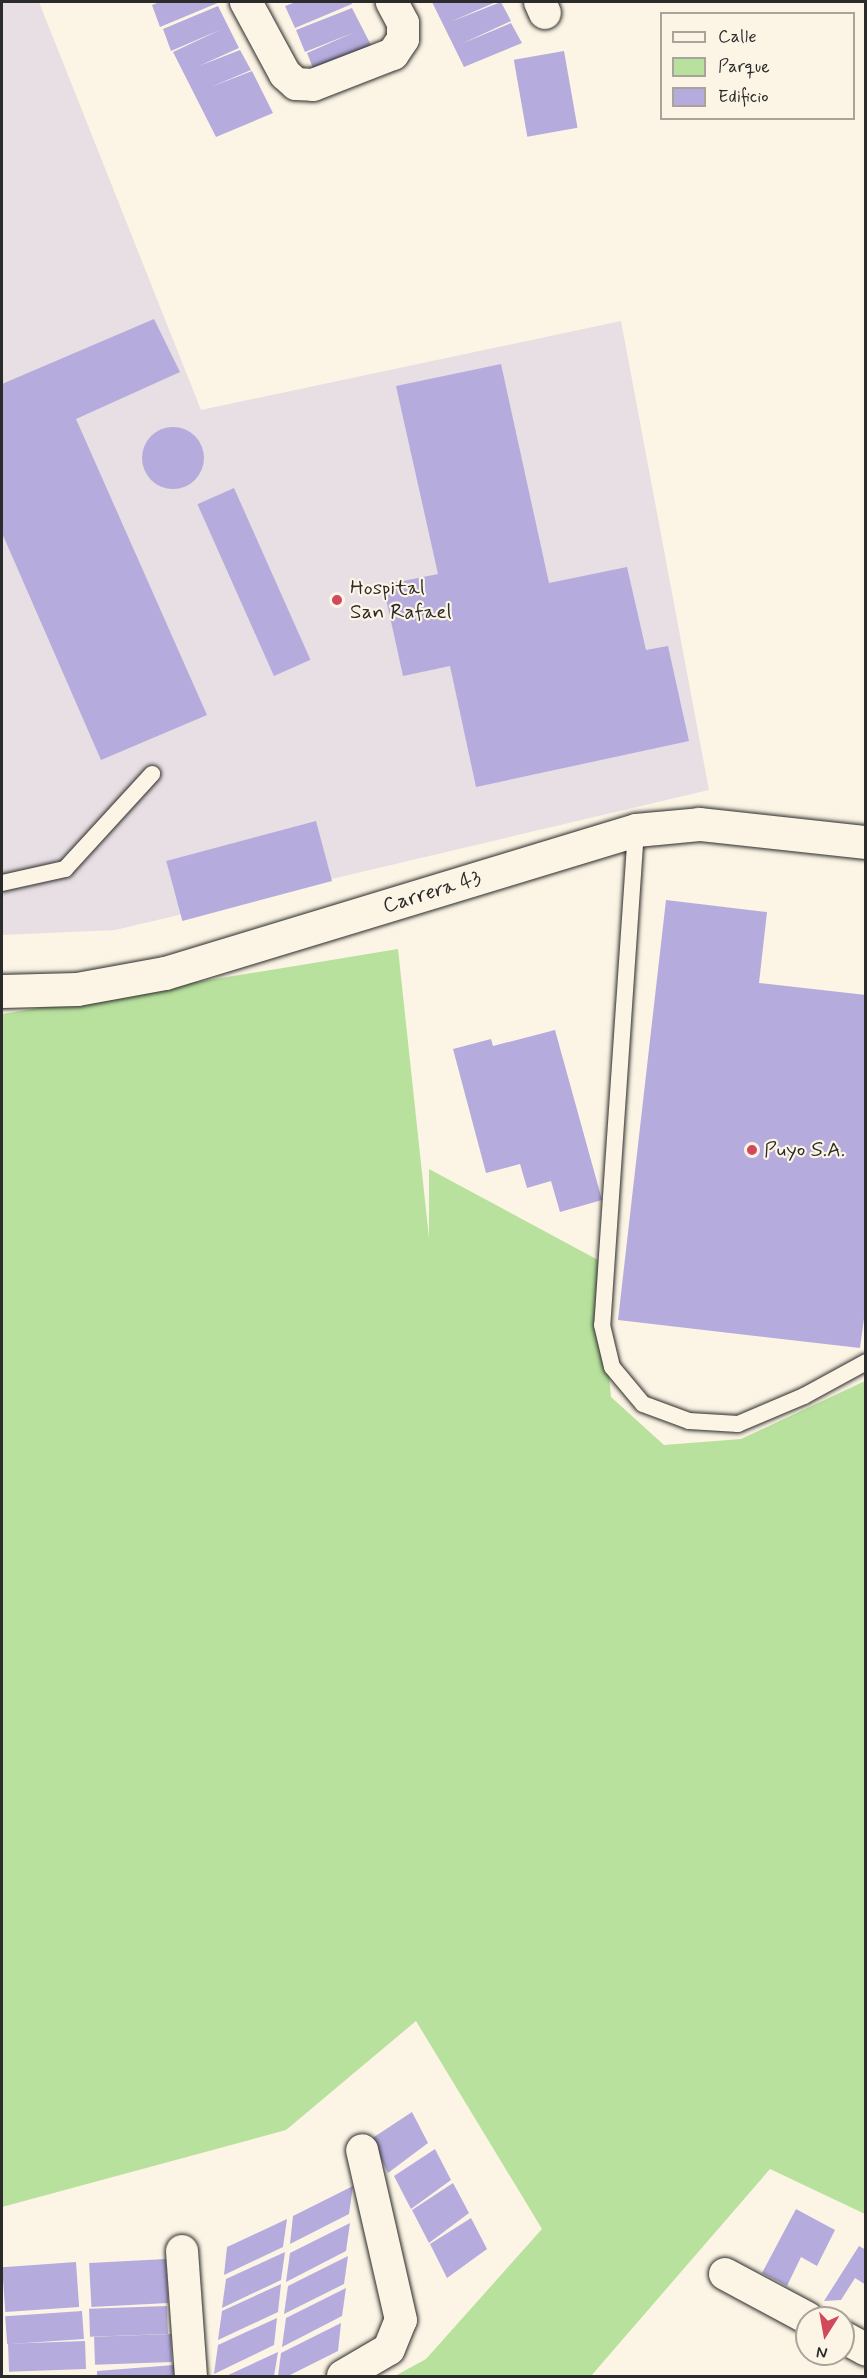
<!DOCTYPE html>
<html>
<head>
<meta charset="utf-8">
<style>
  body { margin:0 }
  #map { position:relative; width:867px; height:2378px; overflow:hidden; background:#fcf5e5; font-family:Mynerve,sans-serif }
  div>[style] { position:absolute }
  .built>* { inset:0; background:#e7dfe3 }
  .green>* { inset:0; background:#b8e19d }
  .building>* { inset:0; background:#b5acdd; transform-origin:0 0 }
  .round { border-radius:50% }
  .roads { filter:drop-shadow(0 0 2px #2b2b2b) drop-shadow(0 0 2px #2b2b2b) }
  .lane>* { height:16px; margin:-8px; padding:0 8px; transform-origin:8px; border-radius:8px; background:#fcf5e5 }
  .street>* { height:32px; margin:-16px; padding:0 16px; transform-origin:16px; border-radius:16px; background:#fcf5e5 }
  .secondary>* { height:33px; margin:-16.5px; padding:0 16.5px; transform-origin:16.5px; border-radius:16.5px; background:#fcf5e5 }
  .dots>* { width:16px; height:16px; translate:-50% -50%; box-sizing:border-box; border:3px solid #fcf5e5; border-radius:50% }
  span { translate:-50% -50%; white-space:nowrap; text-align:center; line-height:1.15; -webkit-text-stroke:4.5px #fcf5e5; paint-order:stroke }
  .poi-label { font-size:21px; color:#2b2b2b }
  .left { translate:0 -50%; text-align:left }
  .street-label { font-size:21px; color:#2b2b2b }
  .frame { position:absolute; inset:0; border:3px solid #2b2b2b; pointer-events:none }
  .legend { position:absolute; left:660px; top:12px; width:195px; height:108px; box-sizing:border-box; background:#fcf5e5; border:2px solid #a8a49b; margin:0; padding:8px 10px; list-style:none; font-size:18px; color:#2b2b2b }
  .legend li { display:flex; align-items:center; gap:12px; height:30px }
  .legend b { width:30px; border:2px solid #a8a49b }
  .north { position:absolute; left:795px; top:2306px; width:60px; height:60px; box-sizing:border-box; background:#fcf5e5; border:2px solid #a8a49b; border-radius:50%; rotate:191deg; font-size:16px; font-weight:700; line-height:24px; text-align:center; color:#2b2b2b }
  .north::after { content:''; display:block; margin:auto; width:21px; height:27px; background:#d1495b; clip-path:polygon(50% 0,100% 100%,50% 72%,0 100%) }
</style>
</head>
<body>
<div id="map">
  <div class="built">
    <i style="clip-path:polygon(2px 2px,39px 2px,201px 410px,621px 321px,709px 790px,115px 930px,2px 935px)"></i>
  </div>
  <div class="green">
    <i style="clip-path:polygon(398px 949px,429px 1238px,429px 1169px,598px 1260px,611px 1397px,664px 1445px,741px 1439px,865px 1381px,865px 2214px,770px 2169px,591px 2376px,395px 2376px,426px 2359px,542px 2229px,416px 2021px,286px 2130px,2px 2207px,2px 1014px)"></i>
  </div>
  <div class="building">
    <i style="clip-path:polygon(160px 2px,220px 2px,160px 27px,152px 5px)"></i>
    <i style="clip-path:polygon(296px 2px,351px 2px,352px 4px,295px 28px,285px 6px)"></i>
    <i style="clip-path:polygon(432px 2px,496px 2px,450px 22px,501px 2px,511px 21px,461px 44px,511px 23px,522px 43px,464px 67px)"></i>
    <i style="clip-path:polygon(218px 6px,239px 48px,199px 66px,240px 50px,251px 70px,211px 87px,252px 71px,273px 113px,216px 137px,173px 52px,222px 29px,171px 51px,163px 29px)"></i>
    <i style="clip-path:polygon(352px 8px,373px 49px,315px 73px,307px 53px,355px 32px,305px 52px,296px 30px)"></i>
    <i style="left:564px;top:51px;width:78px;height:51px;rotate:80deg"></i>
    <i style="clip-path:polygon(154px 319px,180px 372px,76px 419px,207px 715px,101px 760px,2px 533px,2px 384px)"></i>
    <i style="clip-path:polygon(501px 364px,549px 583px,627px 567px,646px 650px,668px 646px,689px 741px,476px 787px,450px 666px,403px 676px,383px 585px,438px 574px,396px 386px)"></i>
    <i class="round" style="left:142px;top:427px;width:62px;height:62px"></i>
    <i style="left:234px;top:488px;width:188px;height:40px;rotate:66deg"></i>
    <i style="left:316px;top:821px;width:62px;height:155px;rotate:75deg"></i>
    <i style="clip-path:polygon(666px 900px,767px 912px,759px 983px,866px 995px,866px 1304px,860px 1348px,618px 1320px)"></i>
    <i style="clip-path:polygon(555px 1030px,602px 1200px,560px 1212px,551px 1181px,527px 1188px,520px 1164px,486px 1173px,453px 1049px,491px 1039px,493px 1046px)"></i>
    <i style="clip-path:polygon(412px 2112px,428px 2143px,388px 2173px,371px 2139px)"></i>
    <i style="clip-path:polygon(435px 2149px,451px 2180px,411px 2209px,394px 2176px)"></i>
    <i style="clip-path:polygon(453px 2183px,469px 2213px,429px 2243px,412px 2210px)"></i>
    <i style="clip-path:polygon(353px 2186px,349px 2214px,290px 2244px,293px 2216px)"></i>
    <i style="clip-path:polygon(796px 2209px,835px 2230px,817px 2266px,801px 2257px,787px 2286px,762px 2273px)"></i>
    <i style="clip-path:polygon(471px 2218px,487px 2249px,447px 2278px,430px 2244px)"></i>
    <i style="clip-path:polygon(287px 2219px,283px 2247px,224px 2275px,227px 2247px)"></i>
    <i style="clip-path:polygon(350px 2223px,346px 2251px,286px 2282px,290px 2253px)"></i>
    <i style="clip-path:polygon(859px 2246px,866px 2250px,866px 2285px,855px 2278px,841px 2300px,824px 2301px)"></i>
    <i style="clip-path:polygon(285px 2252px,281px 2280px,222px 2308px,226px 2279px)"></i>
    <i style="clip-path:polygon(348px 2256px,344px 2284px,284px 2314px,288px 2286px)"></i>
    <i style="left:166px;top:2259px;width:44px;height:77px;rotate:87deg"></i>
    <i style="left:76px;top:2262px;width:45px;height:74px;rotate:86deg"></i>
    <i style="clip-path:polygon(281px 2284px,278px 2312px,218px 2340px,222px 2311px)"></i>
    <i style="clip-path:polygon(346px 2288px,342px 2316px,282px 2347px,286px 2318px)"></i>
    <i style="left:167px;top:2306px;width:28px;height:78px;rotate:88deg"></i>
    <i style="left:82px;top:2311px;width:28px;height:77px;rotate:86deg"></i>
    <i style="clip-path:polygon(277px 2318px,274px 2345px,214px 2374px,218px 2345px)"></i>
    <i style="clip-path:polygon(341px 2323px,338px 2351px,288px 2376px,278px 2376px,281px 2353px)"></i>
    <i style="left:171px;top:2334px;width:28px;height:77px;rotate:88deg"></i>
    <i style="left:85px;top:2341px;width:28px;height:77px;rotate:88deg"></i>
    <i style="clip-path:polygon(278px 2352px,274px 2376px,226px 2376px)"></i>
    <i style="clip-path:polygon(174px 2365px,174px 2376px,97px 2376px,97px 2371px)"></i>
  </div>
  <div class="roads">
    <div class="lane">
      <i style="left:636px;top:830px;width:496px;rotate:93.9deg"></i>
      <i style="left:602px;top:1325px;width:43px;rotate:76.6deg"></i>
      <i style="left:612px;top:1367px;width:48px;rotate:50deg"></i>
      <i style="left:643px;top:1404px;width:49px;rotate:20.3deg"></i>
      <i style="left:689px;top:1421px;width:49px;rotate:3.5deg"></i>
      <i style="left:738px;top:1424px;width:72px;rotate:-23deg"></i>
      <i style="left:804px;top:1396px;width:71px;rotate:-28.7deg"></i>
      <i style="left:2px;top:883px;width:65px;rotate:-12.5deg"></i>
      <i style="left:65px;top:869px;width:129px;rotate:-47.5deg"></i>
    </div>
    <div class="street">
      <i style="left:246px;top:2px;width:82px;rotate:61.6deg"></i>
      <i style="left:285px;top:74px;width:15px;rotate:42deg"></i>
      <i style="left:296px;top:84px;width:17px;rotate:3deg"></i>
      <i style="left:313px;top:85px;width:86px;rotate:-21.2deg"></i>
      <i style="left:393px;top:54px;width:18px;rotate:-56deg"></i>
      <i style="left:403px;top:39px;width:16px;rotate:-90deg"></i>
      <i style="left:403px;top:23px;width:24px;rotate:-118deg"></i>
      <i style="left:540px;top:2px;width:12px;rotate:66deg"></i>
      <i style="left:182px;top:2251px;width:125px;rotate:85.9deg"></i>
      <i style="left:725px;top:2274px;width:93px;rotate:28.2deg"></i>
      <i style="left:843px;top:2337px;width:26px;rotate:29deg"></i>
      <i style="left:343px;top:2376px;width:53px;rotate:-30.4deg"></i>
      <i style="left:389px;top:2349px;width:31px;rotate:-68deg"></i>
      <i style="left:401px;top:2320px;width:174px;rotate:-102.9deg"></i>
    </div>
    <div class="secondary">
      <i style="left:2px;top:991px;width:75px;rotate:-1.5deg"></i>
      <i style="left:77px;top:989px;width:89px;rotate:-10.3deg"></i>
      <i style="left:165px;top:973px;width:492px;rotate:-16.9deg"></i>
      <i style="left:636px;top:830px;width:63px;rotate:-5.4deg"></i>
      <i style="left:699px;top:824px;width:168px;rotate:6.2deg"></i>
    </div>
  </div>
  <div class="dots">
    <i style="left:337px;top:600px;background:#d1495b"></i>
    <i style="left:752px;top:1150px;background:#d1495b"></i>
  </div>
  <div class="poi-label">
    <span class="left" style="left:350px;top:600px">Hospital<br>San Rafael</span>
    <span class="left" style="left:764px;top:1150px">Puyo S.A.</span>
  </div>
  <div class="street-label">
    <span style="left:432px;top:892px;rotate:-17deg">Carrera 43</span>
  </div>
  <div class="frame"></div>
  <ul class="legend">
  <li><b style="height:8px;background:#fcf5e5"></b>Calle</li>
  <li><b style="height:16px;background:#b8e19d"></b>Parque</li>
  <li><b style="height:16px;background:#b5acdd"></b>Edificio</li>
  </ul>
  <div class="north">N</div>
</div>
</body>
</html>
